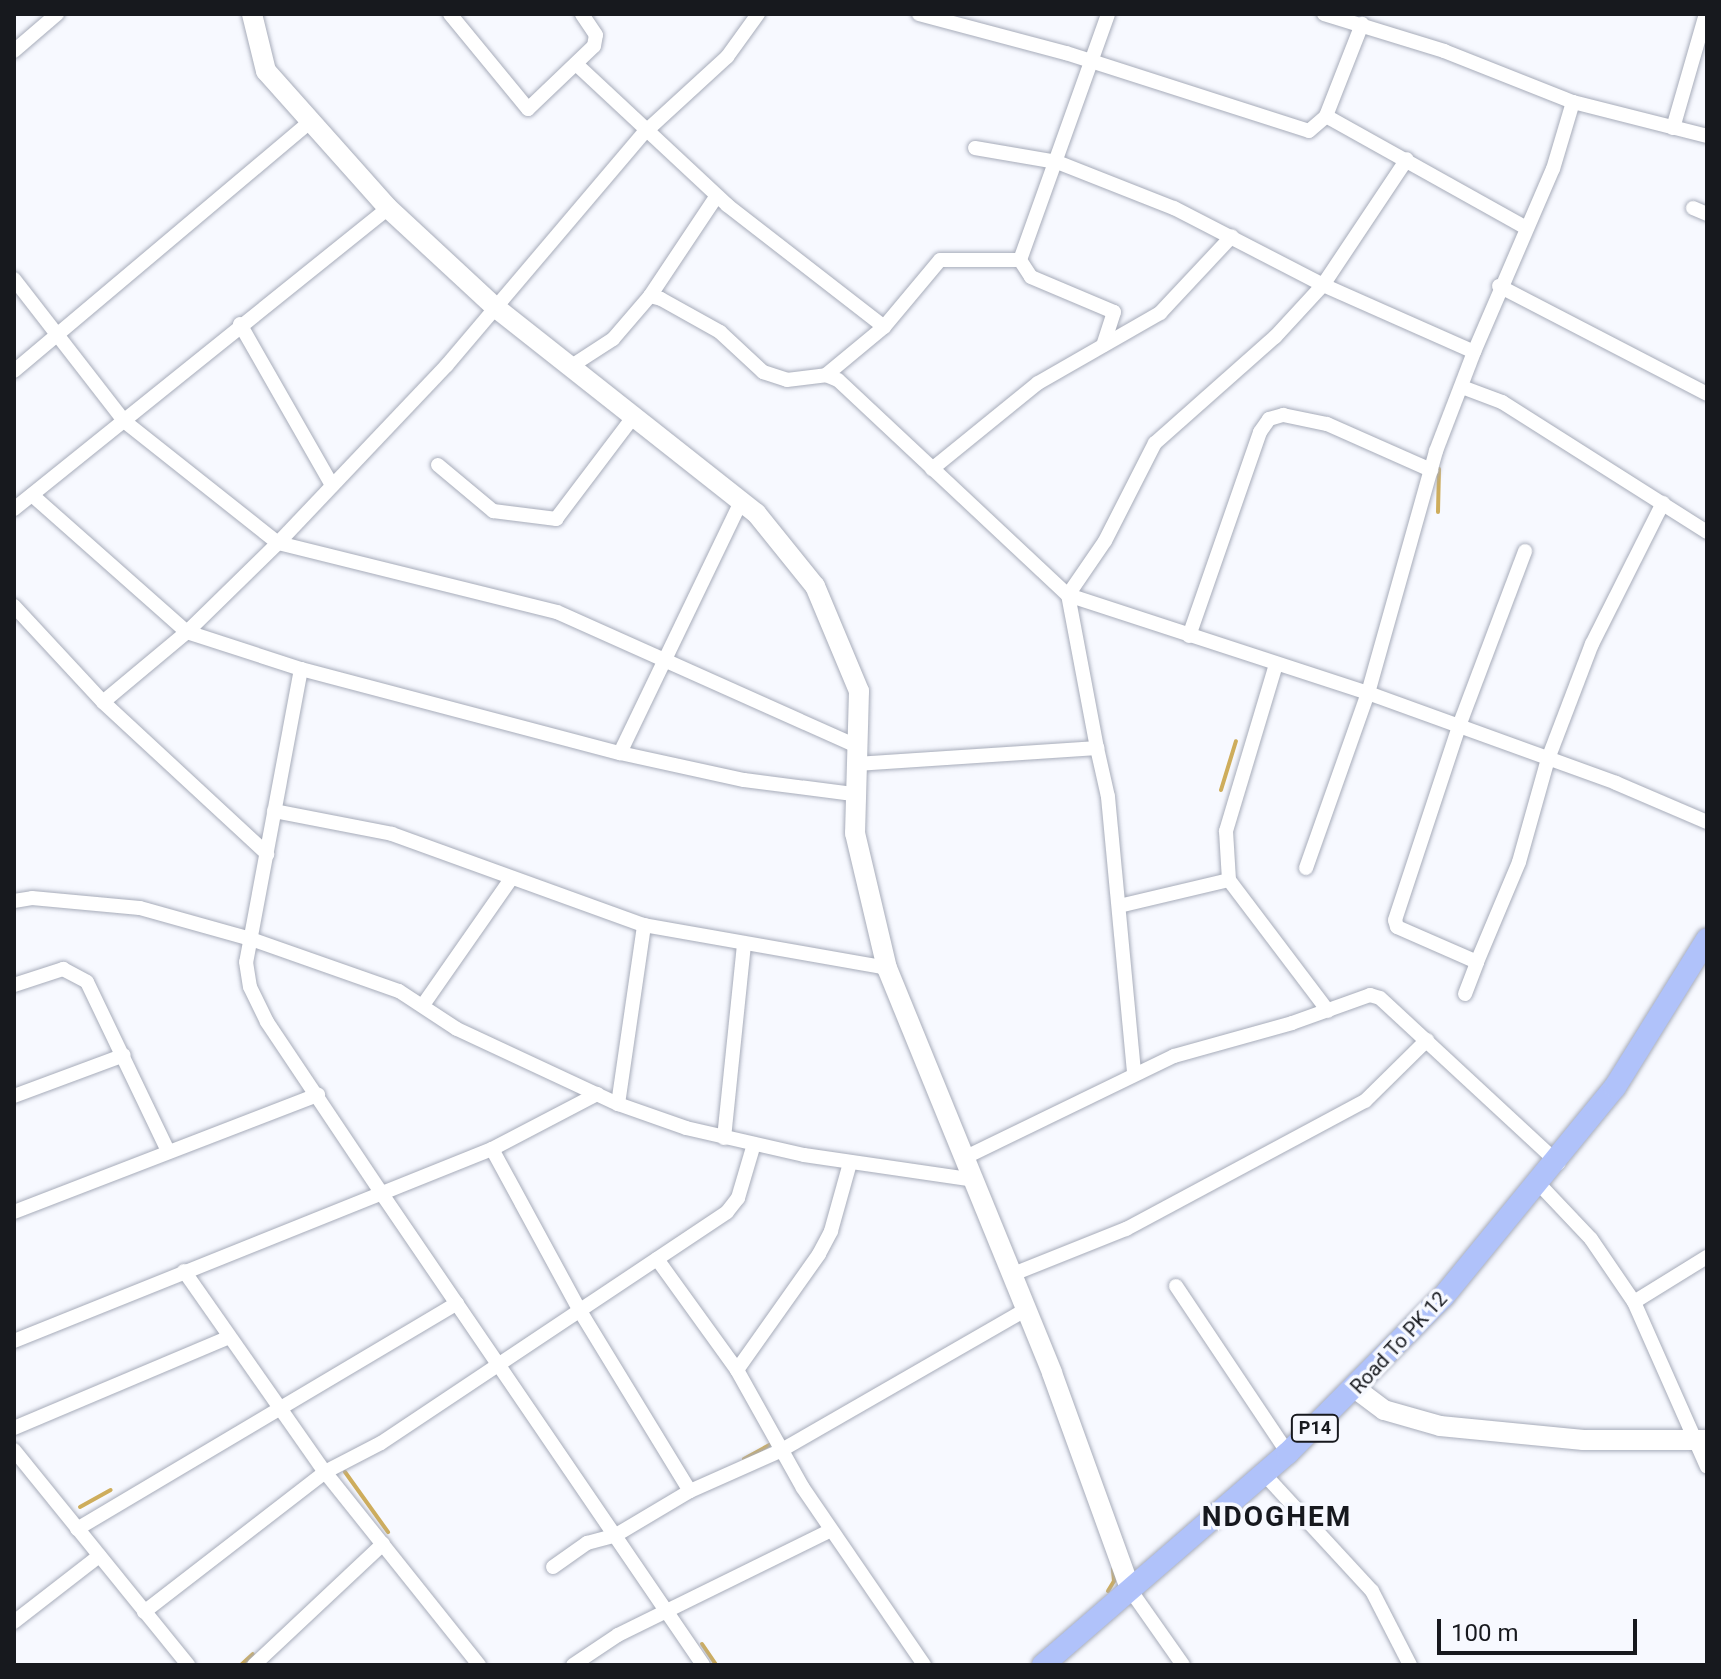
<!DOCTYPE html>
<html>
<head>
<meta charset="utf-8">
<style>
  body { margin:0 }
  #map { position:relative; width:1721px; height:1679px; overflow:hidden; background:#f7f9ff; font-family:Roboto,sans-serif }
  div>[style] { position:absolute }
  .stream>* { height:4px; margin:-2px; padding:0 2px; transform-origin:2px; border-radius:2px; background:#cead5c }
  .roads { filter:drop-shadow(0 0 2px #a7acba) drop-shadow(0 0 2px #a7acba) }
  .street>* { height:14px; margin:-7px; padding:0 7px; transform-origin:7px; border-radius:7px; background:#fff }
  .secondary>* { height:20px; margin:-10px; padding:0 10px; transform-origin:10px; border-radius:10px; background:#fff }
  .primary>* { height:22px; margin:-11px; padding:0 11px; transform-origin:11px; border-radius:11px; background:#b0c2fa }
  span { translate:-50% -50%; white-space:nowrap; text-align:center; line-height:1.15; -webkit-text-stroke:7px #f7f9ff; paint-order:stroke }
  .shield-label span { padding:2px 6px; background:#f7f9ff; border:2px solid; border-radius:6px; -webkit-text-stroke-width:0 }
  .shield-label { font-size:18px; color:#17191e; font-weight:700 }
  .street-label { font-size:20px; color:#17191e }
  .district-label { font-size:28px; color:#17191e; font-weight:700; letter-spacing:2px }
  .frame { position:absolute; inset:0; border:16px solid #17191e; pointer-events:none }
  .scale { position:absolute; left:1437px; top:1619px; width:200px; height:36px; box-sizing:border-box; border:4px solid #17191e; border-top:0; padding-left:10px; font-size:24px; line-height:28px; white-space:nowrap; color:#17191e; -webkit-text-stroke:6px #f7f9ff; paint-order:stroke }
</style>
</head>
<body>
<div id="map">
  <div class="stream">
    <i style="left:1438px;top:512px;width:43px;rotate:-88.7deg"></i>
    <i style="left:1221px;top:790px;width:51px;rotate:-73deg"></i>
    <i style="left:744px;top:1459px;width:31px;rotate:-29deg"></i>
    <i style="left:345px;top:1472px;width:74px;rotate:54.4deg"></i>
    <i style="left:80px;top:1507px;width:35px;rotate:-29deg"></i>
    <i style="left:1108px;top:1591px;width:12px;rotate:-59deg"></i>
    <i style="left:1114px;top:1581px;width:12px;rotate:-95deg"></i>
    <i style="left:702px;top:1644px;width:25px;rotate:56deg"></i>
    <i style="left:241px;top:1665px;width:16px;rotate:-43deg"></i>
  </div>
  <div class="roads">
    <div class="street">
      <i style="left:450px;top:14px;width:123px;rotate:50.6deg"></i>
      <i style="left:528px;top:109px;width:91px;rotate:-43.7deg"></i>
      <i style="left:594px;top:46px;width:11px;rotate:-80deg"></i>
      <i style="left:596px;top:35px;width:25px;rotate:-124deg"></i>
      <i style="left:919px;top:14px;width:152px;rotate:14.9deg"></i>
      <i style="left:1066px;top:53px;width:255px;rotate:17.8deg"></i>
      <i style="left:1309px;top:131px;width:23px;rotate:-41deg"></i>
      <i style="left:1326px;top:116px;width:99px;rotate:-68.6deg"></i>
      <i style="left:1324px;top:14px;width:126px;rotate:17.1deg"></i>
      <i style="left:1444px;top:51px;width:139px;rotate:21.6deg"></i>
      <i style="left:1573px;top:102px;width:138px;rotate:14.2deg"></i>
      <i style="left:14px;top:51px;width:57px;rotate:-40.7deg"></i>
      <i style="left:576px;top:64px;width:207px;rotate:43deg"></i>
      <i style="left:727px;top:205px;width:199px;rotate:37.8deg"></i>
      <i style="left:1326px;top:116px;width:229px;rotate:29.2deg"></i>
      <i style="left:1673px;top:128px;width:119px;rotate:-73.9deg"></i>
      <i style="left:975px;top:148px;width:83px;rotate:9.7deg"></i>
      <i style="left:1057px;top:162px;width:126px;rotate:21.5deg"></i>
      <i style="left:1174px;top:208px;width:168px;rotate:27.3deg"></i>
      <i style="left:1323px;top:285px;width:165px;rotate:23.9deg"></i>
      <i style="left:1474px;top:352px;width:199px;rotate:-66.7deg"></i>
      <i style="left:1553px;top:169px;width:70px;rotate:-73.4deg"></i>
      <i style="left:1693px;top:208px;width:15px;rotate:23deg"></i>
      <i style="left:1020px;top:260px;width:261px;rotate:-70.3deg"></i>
      <i style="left:1020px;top:260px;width:20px;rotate:57deg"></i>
      <i style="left:1031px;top:277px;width:90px;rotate:22.9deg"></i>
      <i style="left:1114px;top:312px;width:35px;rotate:108deg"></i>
      <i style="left:14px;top:279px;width:180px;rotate:52.2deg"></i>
      <i style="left:124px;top:421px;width:196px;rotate:38.4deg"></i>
      <i style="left:278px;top:543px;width:287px;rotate:13.9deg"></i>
      <i style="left:557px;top:612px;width:331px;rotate:24.1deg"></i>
      <i style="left:1499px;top:286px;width:234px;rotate:27.4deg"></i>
      <i style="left:650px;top:296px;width:119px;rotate:-56.3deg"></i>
      <i style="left:240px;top:324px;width:182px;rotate:60.3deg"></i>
      <i style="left:573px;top:365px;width:48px;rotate:-33deg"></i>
      <i style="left:613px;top:339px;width:57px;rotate:-49.3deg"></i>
      <i style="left:650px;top:296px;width:11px;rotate:15deg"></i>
      <i style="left:661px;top:299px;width:68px;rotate:29.2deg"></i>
      <i style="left:720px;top:332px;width:59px;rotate:42.9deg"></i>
      <i style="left:763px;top:372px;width:25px;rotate:18deg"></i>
      <i style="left:787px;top:380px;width:39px;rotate:-7deg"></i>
      <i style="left:826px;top:375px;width:13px;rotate:23deg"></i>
      <i style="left:838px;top:380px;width:315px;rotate:43.1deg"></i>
      <i style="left:1068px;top:595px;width:316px;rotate:18.1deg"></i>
      <i style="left:1368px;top:693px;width:264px;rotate:19.9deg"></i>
      <i style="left:1616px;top:783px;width:99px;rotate:23.2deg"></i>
      <i style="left:14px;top:371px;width:388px;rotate:-40.1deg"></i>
      <i style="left:826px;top:375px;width:75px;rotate:-39.6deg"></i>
      <i style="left:884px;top:327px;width:87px;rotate:-50.1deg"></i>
      <i style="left:940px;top:260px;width:80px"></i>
      <i style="left:1462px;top:387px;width:43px;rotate:20.6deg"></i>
      <i style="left:1502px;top:402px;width:243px;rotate:32.4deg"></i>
      <i style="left:438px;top:465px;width:72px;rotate:39.9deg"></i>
      <i style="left:493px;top:511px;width:64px;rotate:7.2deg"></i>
      <i style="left:556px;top:519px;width:129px;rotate:-52.9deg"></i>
      <i style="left:932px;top:469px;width:136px;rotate:-39.1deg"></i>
      <i style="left:1038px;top:383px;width:141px;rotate:-29.8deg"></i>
      <i style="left:1160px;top:313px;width:105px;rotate:-46.9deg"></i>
      <i style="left:32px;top:495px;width:207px;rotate:41.5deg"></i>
      <i style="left:187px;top:632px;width:120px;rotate:18deg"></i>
      <i style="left:301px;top:669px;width:330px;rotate:14.8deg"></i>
      <i style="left:620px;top:753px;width:127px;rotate:12.3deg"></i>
      <i style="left:744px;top:780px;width:110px;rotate:7.3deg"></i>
      <i style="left:14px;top:509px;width:480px;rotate:-38.8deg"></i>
      <i style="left:14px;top:606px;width:131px;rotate:47.2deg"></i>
      <i style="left:103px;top:702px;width:224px;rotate:42.8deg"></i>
      <i style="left:1189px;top:636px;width:216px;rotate:-70.8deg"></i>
      <i style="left:1260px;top:432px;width:16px;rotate:-55deg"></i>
      <i style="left:1269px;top:419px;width:15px;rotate:-16deg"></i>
      <i style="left:1283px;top:415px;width:45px;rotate:11.6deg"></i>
      <i style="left:1327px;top:424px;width:114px;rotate:23.9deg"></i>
      <i style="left:301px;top:669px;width:298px;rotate:100.6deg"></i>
      <i style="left:246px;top:962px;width:25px;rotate:81deg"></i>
      <i style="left:250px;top:987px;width:39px;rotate:64deg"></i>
      <i style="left:267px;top:1022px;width:207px;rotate:56.2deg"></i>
      <i style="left:382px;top:1194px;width:570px;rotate:55.72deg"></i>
      <i style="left:103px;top:702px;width:109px;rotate:-39.8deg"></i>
      <i style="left:187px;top:632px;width:127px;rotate:-44.4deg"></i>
      <i style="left:278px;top:543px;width:245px;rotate:-46.5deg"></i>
      <i style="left:447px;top:365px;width:304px;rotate:-49.7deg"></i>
      <i style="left:644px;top:133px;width:113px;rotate:-42.5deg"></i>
      <i style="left:727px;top:57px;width:53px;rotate:-54.2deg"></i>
      <i style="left:1097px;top:748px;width:156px;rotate:-100.7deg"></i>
      <i style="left:1068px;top:595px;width:65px;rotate:-55.6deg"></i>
      <i style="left:1105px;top:541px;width:110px;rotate:-63deg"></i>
      <i style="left:1155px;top:443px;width:160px;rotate:-41.5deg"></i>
      <i style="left:1275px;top:337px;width:71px;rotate:-47.3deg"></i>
      <i style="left:1323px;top:285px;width:151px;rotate:-56.3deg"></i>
      <i style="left:620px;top:753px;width:281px;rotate:-64.3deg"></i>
      <i style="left:856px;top:764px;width:242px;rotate:-3.8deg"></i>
      <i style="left:1097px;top:748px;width:50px;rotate:77.3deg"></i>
      <i style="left:1108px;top:797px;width:276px;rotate:84.6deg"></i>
      <i style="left:274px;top:811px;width:120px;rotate:11deg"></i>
      <i style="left:392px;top:834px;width:268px;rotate:19.9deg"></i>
      <i style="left:644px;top:925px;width:247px;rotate:10deg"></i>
      <i style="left:1306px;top:868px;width:186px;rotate:-70.5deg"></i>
      <i style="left:1368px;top:693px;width:251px;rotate:-74.3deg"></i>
      <i style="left:1436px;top:451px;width:106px;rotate:-69deg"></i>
      <i style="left:1229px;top:880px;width:164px;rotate:52.9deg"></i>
      <i style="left:14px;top:901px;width:18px;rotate:-9deg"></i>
      <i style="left:32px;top:898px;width:108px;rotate:5.3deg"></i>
      <i style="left:140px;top:908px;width:115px;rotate:15.6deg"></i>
      <i style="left:251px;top:939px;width:157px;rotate:19.4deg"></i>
      <i style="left:399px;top:991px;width:69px;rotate:33.2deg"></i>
      <i style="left:457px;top:1029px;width:178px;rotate:25deg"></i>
      <i style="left:618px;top:1104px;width:72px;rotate:19.4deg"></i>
      <i style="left:686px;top:1128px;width:121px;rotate:12.9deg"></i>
      <i style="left:804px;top:1155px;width:173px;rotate:8.3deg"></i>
      <i style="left:1119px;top:906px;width:113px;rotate:-13.3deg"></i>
      <i style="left:1229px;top:880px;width:49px;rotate:-93.5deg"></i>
      <i style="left:1226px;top:831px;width:174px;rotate:-73.3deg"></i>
      <i style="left:1477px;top:962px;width:108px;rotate:-67.2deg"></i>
      <i style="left:1519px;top:862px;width:107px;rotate:-74.3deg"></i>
      <i style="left:1548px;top:759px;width:123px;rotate:-69.1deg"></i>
      <i style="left:1592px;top:644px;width:158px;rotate:-63.3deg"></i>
      <i style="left:14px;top:985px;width:52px;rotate:-18.1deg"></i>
      <i style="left:63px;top:969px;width:27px;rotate:28deg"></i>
      <i style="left:87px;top:982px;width:187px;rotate:64.4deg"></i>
      <i style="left:1465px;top:994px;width:34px;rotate:-69deg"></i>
      <i style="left:1477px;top:962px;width:87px;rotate:-156.4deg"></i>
      <i style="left:1397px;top:927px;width:7px;rotate:-106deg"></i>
      <i style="left:1395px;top:920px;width:204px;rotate:-71.7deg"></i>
      <i style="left:1459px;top:726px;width:187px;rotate:-69.3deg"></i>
      <i style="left:423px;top:1005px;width:154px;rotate:-55.1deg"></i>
      <i style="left:14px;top:1096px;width:117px;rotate:-20.4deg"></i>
      <i style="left:618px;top:1104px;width:181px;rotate:-81.7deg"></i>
      <i style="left:724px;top:1138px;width:195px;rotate:-84.1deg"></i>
      <i style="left:492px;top:1149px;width:119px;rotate:-27.6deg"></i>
      <i style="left:966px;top:1157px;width:231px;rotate:-25.9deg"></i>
      <i style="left:1174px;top:1056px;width:123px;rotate:-15.6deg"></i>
      <i style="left:1292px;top:1023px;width:83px;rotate:-19.7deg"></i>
      <i style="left:1370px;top:995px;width:10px;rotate:17deg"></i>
      <i style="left:1380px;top:998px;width:243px;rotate:42.8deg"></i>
      <i style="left:1540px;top:1185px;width:74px;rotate:46.6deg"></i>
      <i style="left:1591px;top:1239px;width:76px;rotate:55.7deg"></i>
      <i style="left:1634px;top:1302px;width:180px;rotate:66.1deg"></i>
      <i style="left:14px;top:1212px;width:326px;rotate:-21.1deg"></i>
      <i style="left:657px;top:1259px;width:137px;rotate:54.2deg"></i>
      <i style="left:737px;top:1370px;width:135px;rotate:60.8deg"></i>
      <i style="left:803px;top:1488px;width:214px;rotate:55.6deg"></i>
      <i style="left:184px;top:1271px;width:246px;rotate:55deg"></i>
      <i style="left:325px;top:1472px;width:247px;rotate:51.4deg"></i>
      <i style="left:1011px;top:1275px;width:124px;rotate:-21.8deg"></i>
      <i style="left:1126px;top:1229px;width:271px;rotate:-28.2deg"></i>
      <i style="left:1365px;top:1101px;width:87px;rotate:-44.5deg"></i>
      <i style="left:1176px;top:1286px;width:201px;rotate:56.2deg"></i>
      <i style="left:1634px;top:1302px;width:86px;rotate:-31.7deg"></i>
      <i style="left:14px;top:1341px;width:515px;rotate:-21.88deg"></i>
      <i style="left:492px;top:1149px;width:184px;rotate:61.5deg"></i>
      <i style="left:580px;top:1311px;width:211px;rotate:58.6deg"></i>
      <i style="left:737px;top:1370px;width:142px;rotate:-54.7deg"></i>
      <i style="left:819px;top:1254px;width:26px;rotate:-62deg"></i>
      <i style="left:831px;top:1231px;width:71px;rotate:-74.4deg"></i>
      <i style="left:14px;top:1428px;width:233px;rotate:-22.9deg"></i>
      <i style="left:14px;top:1450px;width:277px;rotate:51deg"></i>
      <i style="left:1264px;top:1474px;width:159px;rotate:47.3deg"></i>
      <i style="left:1372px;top:1591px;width:83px;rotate:62.8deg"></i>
      <i style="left:77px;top:1529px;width:442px;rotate:-30.7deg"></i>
      <i style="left:553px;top:1567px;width:42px;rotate:-35.2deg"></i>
      <i style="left:587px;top:1543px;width:30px;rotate:-15deg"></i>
      <i style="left:616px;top:1535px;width:86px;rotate:-30.7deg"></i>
      <i style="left:690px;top:1491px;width:98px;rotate:-24deg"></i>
      <i style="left:780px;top:1451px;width:283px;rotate:-29.9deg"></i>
      <i style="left:1131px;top:1591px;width:90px;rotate:54.9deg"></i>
      <i style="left:144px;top:1612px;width:229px;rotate:-37.7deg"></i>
      <i style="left:325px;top:1472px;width:63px;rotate:-27.4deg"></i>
      <i style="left:381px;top:1443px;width:416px;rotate:-33.7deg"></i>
      <i style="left:727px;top:1212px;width:18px;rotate:-52deg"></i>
      <i style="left:738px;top:1198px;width:56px;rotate:-73.5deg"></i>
      <i style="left:14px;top:1622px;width:108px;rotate:-37.8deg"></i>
      <i style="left:254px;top:1665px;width:177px;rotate:-43.2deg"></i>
      <i style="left:573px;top:1665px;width:54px;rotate:-33.7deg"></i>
      <i style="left:618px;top:1635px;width:237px;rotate:-26.2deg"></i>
    </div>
    <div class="secondary">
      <i style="left:252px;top:14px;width:59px;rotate:76.2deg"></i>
      <i style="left:266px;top:71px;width:183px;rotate:48.3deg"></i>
      <i style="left:388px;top:208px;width:146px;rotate:42.8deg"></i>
      <i style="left:495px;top:307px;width:333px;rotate:38.3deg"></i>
      <i style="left:756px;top:513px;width:94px;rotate:51.1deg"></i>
      <i style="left:815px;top:586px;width:114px;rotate:67.3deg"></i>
      <i style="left:859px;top:691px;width:142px;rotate:91.6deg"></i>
      <i style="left:855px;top:833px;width:139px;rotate:76.7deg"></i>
      <i style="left:887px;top:968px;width:437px;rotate:67.8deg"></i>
      <i style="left:1052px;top:1373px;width:232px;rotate:70.1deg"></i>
      <i style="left:1356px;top:1389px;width:35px;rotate:37deg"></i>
      <i style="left:1384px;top:1410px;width:58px;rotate:15.9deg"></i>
      <i style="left:1440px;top:1426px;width:144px;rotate:5.6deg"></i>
      <i style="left:1583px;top:1440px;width:124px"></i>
    </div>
    <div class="primary">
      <i style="left:1043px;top:1665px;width:324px;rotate:-40.9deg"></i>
      <i style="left:1288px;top:1453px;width:220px;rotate:-45.2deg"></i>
      <i style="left:1443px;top:1297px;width:271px;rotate:-50.7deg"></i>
      <i style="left:1615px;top:1087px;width:174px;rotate:-58.1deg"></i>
    </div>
  </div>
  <div class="shield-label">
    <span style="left:1315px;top:1428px">P14</span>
  </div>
  <div class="street-label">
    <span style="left:1399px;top:1343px;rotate:-47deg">Road To PK 12</span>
  </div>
  <div class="district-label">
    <span style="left:1277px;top:1517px">NDOGHEM</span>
  </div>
  <div class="frame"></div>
  <div class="scale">100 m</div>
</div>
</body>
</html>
